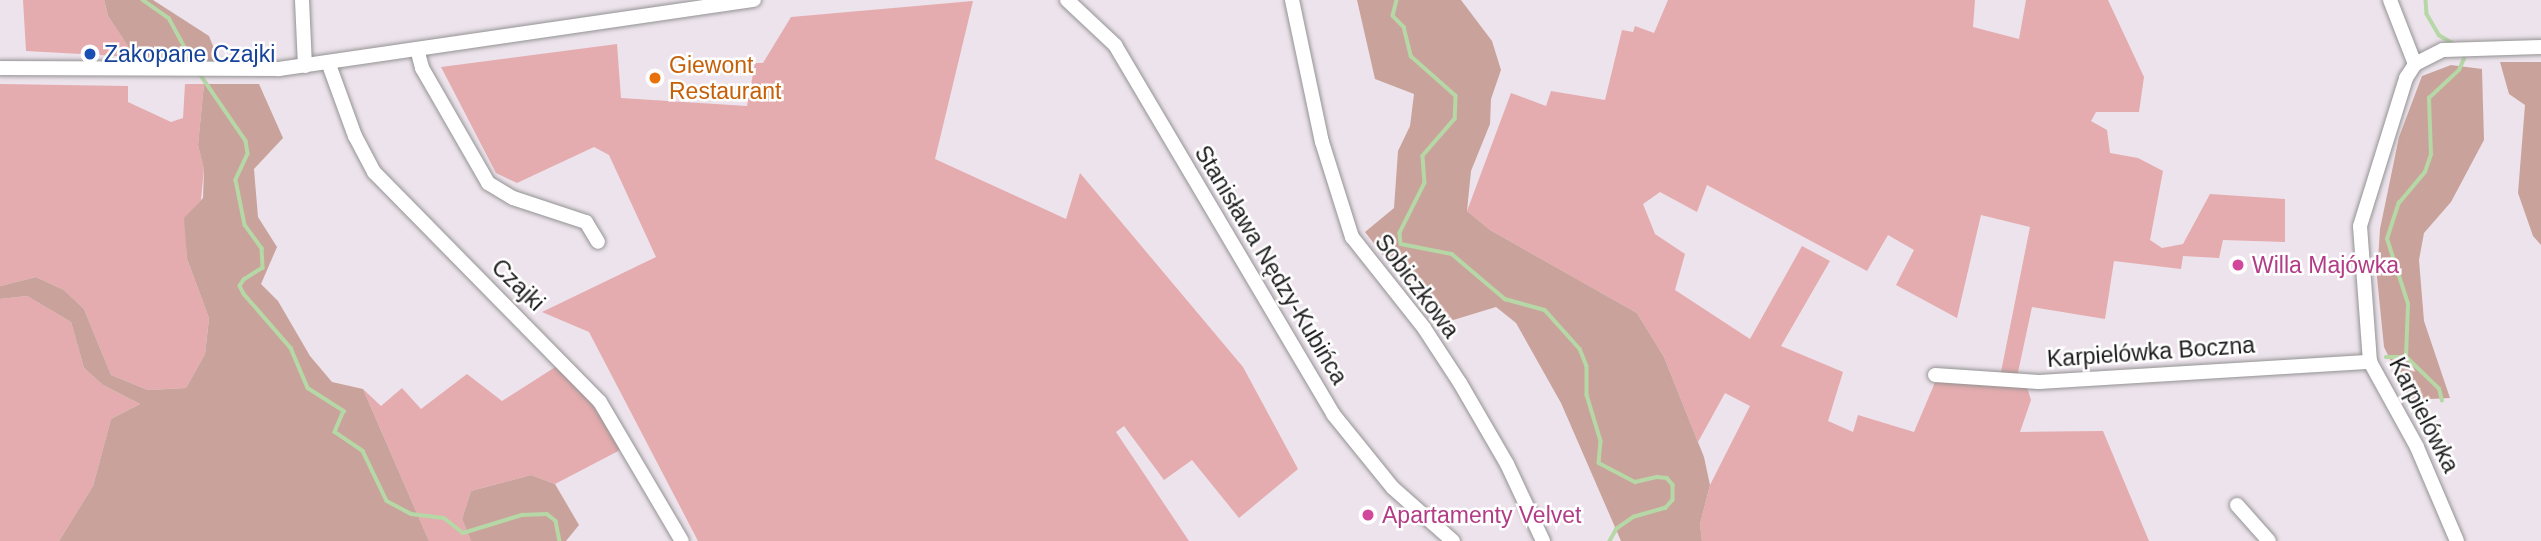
<!DOCTYPE html>
<html>
<head>
<meta charset="utf-8">
<style>
  body { margin:0 }
  #map { position:relative; width:2541px; height:541px; overflow:hidden; background:#ede3ec; font-family:Arial,sans-serif }
  div>[style] { position:absolute }
  .grass>* { inset:0; background:#e4acae }
  .forest>* { inset:0; background:#c9a39b }
  .stream>* { height:3.5px; margin:-1.75px; padding:0 1.75px; transform-origin:1.75px; border-radius:1.75px; background:#b6d7a6 }
  .roads { filter:drop-shadow(0 0 2px #939393) drop-shadow(0 0 2px #939393) }
  .minor>* { height:14px; margin:-7px; padding:0 7px; transform-origin:7px; border-radius:7px; background:#fff }
  .dots>* { width:19px; height:19px; translate:-50% -50%; box-sizing:border-box; border:4px solid #fff; border-radius:50% }
  span { translate:-50% -50%; white-space:nowrap; text-align:center; line-height:1.15; -webkit-text-stroke:5px #fff; paint-order:stroke }
  .transit-label { font-size:23px; color:#164399 }
  .left { translate:0 -50%; text-align:left }
  .food-label { font-size:23px; color:#c56008 }
  .street-label { font-size:23px; color:#1c1c1c }
  .hotel-label { font-size:23px; color:#b23c85 }
</style>
</head>
<body>
<div id="map">
  <div class="grass">
    <i style="clip-path:polygon(23px 0,104px 0,108px 16px,135px 57px,26px 51px)"></i>
    <i style="clip-path:polygon(1668px 0,1975px 0,1973px 27px,2019px 39px,2026px 0,2108px 0,2144px 77px,2139px 112px,2096px 112px,2091px 121px,2107px 130px,2110px 153px,2138px 158px,2163px 171px,2150px 240px,2162px 248px,2183px 244px,2210px 194px,2285px 199px,2285px 242px,2223px 240px,2219px 258px,2183px 256px,2181px 269px,2114px 261px,2105px 319px,2032px 307px,2017px 377px,2000px 377px,2030px 227px,1981px 215px,1957px 318px,1896px 285px,1914px 250px,1888px 235px,1867px 271px,1707px 185px,1697px 212px,1660px 192px,1643px 204px,1655px 234px,1685px 254px,1675px 290px,1750px 339px,1802px 246px,1830px 261px,1781px 346px,1843px 372px,1828px 421px,1853px 432px,1858px 415px,1914px 432px,1936px 380px,2027px 387px,2031px 400px,2020px 432px,2103px 431px,2149px 541px,1702px 541px,1700px 524px,1710px 485px,1750px 406px,1725px 393px,1698px 442px,1664px 357px,1637px 313px,1490px 230px,1467px 211px,1511px 93px,1546px 106px,1551px 91px,1605px 100px,1622px 30px,1633px 32px,1635px 26px,1654px 33px)"></i>
    <i style="clip-path:polygon(973px 1px,935px 159px,1066px 219px,1080px 173px,1243px 367px,1298px 469px,1239px 518px,1192px 460px,1164px 480px,1124px 426px,1116px 432px,1189px 541px,698px 541px,589px 332px,542px 312px,656px 257px,609px 155px,594px 147px,517px 183px,496px 173px,441px 67px,617px 44px,621px 98px,747px 106px,755px 63px,763px 63px,791px 17px)"></i>
    <i style="clip-path:polygon(0 84px,128px 86px,128px 102px,171px 122px,183px 118px,185px 84px,204px 84px,198px 145px,204px 168px,201px 200px,185px 218px,187px 259px,209px 318px,205px 354px,186px 388px,148px 390px,111px 375px,84px 309px,64px 290px,36px 277px,0 286px)"></i>
    <i style="clip-path:polygon(27px 296px,71px 322px,84px 368px,103px 385px,140px 404px,111px 419px,93px 486px,59px 541px,0 541px,0 299px)"></i>
    <i style="clip-path:polygon(560px 364px,599px 408px,624px 448px,555px 484px,531px 475px,471px 491px,462px 519px,471px 541px,429px 541px,363px 389px,381px 406px,402px 388px,421px 409px,467px 374px,502px 401px)"></i>
  </div>
  <div class="forest">
    <i style="clip-path:polygon(104px 0,153px 0,209px 36px,219px 61px,135px 57px,108px 16px)"></i>
    <i style="clip-path:polygon(1357px 0,1461px 0,1492px 41px,1501px 70px,1491px 99px,1490px 124px,1471px 171px,1467px 211px,1490px 230px,1637px 313px,1664px 357px,1704px 457px,1710px 485px,1700px 524px,1702px 541px,1621px 541px,1561px 403px,1516px 323px,1496px 307px,1450px 321px,1397px 273px,1365px 232px,1394px 208px,1398px 151px,1410px 126px,1414px 94px,1375px 79px)"></i>
    <i style="clip-path:polygon(2500px 62px,2541px 62px,2541px 245px,2533px 236px,2518px 193px,2525px 105px,2509px 94px)"></i>
    <i style="clip-path:polygon(2451px 65px,2482px 69px,2484px 140px,2451px 202px,2424px 233px,2419px 260px,2424px 321px,2450px 398px,2410px 400px,2384px 347px,2377px 277px,2380px 229px,2399px 137px,2422px 76px)"></i>
    <i style="clip-path:polygon(204px 84px,259px 84px,283px 138px,254px 169px,258px 217px,277px 247px,261px 284px,278px 301px,310px 356px,332px 382px,363px 389px,429px 541px,59px 541px,93px 486px,111px 419px,140px 404px,103px 385px,84px 368px,71px 322px,27px 296px,0 299px,0 286px,36px 277px,64px 290px,84px 309px,111px 375px,148px 390px,186px 388px,205px 354px,209px 318px,187px 259px,184px 218px,203px 198px,204px 169px,198px 145px)"></i>
    <i style="clip-path:polygon(531px 475px,555px 484px,579px 525px,566px 541px,471px 541px,462px 519px,471px 491px)"></i>
  </div>
  <div class="stream">
    <i style="left:143px;top:0;width:32px;rotate:35deg"></i>
    <i style="left:169px;top:18px;width:52px;rotate:61.5deg"></i>
    <i style="left:1397px;top:0;width:16px;rotate:104deg"></i>
    <i style="left:1393px;top:16px;width:16px;rotate:45deg"></i>
    <i style="left:1404px;top:27px;width:30px;rotate:76deg"></i>
    <i style="left:1411px;top:56px;width:60px;rotate:41.6deg"></i>
    <i style="left:1456px;top:96px;width:23px;rotate:92deg"></i>
    <i style="left:1455px;top:119px;width:49px;rotate:130.9deg"></i>
    <i style="left:1423px;top:156px;width:27px;rotate:86deg"></i>
    <i style="left:1425px;top:183px;width:56px;rotate:116.6deg"></i>
    <i style="left:1400px;top:233px;width:11px;rotate:85deg"></i>
    <i style="left:1401px;top:244px;width:52px;rotate:11.1deg"></i>
    <i style="left:1452px;top:254px;width:70px;rotate:40.3deg"></i>
    <i style="left:1505px;top:299px;width:41px;rotate:15.4deg"></i>
    <i style="left:1545px;top:310px;width:52px;rotate:48.1deg"></i>
    <i style="left:1580px;top:349px;width:18px;rotate:68deg"></i>
    <i style="left:1587px;top:366px;width:29px;rotate:90deg"></i>
    <i style="left:1587px;top:395px;width:48px;rotate:73.1deg"></i>
    <i style="left:1601px;top:441px;width:22px;rotate:95deg"></i>
    <i style="left:1599px;top:463px;width:41px;rotate:27.8deg"></i>
    <i style="left:1635px;top:482px;width:23px;rotate:-13deg"></i>
    <i style="left:1657px;top:477px;width:10px;rotate:6deg"></i>
    <i style="left:1667px;top:478px;width:9px;rotate:49deg"></i>
    <i style="left:1673px;top:485px;width:15px;rotate:90deg"></i>
    <i style="left:1673px;top:500px;width:11px;rotate:131deg"></i>
    <i style="left:1666px;top:508px;width:33px;rotate:164deg"></i>
    <i style="left:1634px;top:517px;width:21px;rotate:145deg"></i>
    <i style="left:1617px;top:529px;width:14px;rotate:120deg"></i>
    <i style="left:2426px;top:0;width:14px;rotate:86deg"></i>
    <i style="left:2427px;top:14px;width:24px;rotate:60deg"></i>
    <i style="left:2439px;top:35px;width:17px;rotate:31deg"></i>
    <i style="left:200px;top:74px;width:81px;rotate:55.5deg"></i>
    <i style="left:246px;top:141px;width:13px;rotate:81deg"></i>
    <i style="left:248px;top:154px;width:29px;rotate:115deg"></i>
    <i style="left:236px;top:180px;width:46px;rotate:78.7deg"></i>
    <i style="left:245px;top:225px;width:29px;rotate:54deg"></i>
    <i style="left:262px;top:248px;width:20px;rotate:87deg"></i>
    <i style="left:263px;top:268px;width:22px;rotate:148deg"></i>
    <i style="left:244px;top:280px;width:7px;rotate:124deg"></i>
    <i style="left:240px;top:286px;width:9px;rotate:63deg"></i>
    <i style="left:244px;top:294px;width:72px;rotate:49deg"></i>
    <i style="left:291px;top:348px;width:43px;rotate:67deg"></i>
    <i style="left:308px;top:388px;width:43px;rotate:32.6deg"></i>
    <i style="left:344px;top:411px;width:23px;rotate:113deg"></i>
    <i style="left:335px;top:432px;width:34px;rotate:34deg"></i>
    <i style="left:363px;top:451px;width:55px;rotate:64.4deg"></i>
    <i style="left:387px;top:501px;width:27px;rotate:28deg"></i>
    <i style="left:411px;top:514px;width:33px;rotate:7deg"></i>
    <i style="left:444px;top:518px;width:24px;rotate:38deg"></i>
    <i style="left:463px;top:533px;width:62px;rotate:-17deg"></i>
    <i style="left:522px;top:515px;width:25px;rotate:-2deg"></i>
    <i style="left:547px;top:514px;width:11px;rotate:38deg"></i>
    <i style="left:556px;top:521px;width:20px;rotate:79deg"></i>
    <i style="left:2386px;top:357px;width:20px"></i>
    <i style="left:2442px;top:401px;width:12px;rotate:-104deg"></i>
    <i style="left:2439px;top:389px;width:46px;rotate:-135.9deg"></i>
    <i style="left:2406px;top:357px;width:53px;rotate:-87.8deg"></i>
    <i style="left:2408px;top:304px;width:68px;rotate:-107.9deg"></i>
    <i style="left:2387px;top:239px;width:38px;rotate:-72deg"></i>
    <i style="left:2399px;top:203px;width:40px;rotate:-50deg"></i>
    <i style="left:2425px;top:172px;width:18px;rotate:-71deg"></i>
    <i style="left:2431px;top:155px;width:57px;rotate:-92deg"></i>
    <i style="left:2429px;top:98px;width:41px;rotate:-43deg"></i>
    <i style="left:2459px;top:70px;width:12px;rotate:-66deg"></i>
  </div>
  <div class="roads">
    <div class="minor">
      <i style="left:302px;top:0;width:66px;rotate:87.4deg"></i>
      <i style="left:1067px;top:0;width:66px;rotate:43.2deg"></i>
      <i style="left:1115px;top:45px;width:429px;rotate:59.4deg"></i>
      <i style="left:1333px;top:414px;width:95px;rotate:51deg"></i>
      <i style="left:1393px;top:488px;width:80px;rotate:41.5deg"></i>
      <i style="left:1292px;top:0;width:145px;rotate:78.1deg"></i>
      <i style="left:1322px;top:142px;width:100px;rotate:72.5deg"></i>
      <i style="left:1352px;top:237px;width:116px;rotate:51.6deg"></i>
      <i style="left:1424px;top:328px;width:66px;rotate:56.8deg"></i>
      <i style="left:1460px;top:383px;width:94px;rotate:59.9deg"></i>
      <i style="left:1507px;top:464px;width:85px;rotate:64.9deg"></i>
      <i style="left:2390px;top:0;width:69px;rotate:68.7deg"></i>
      <i style="left:417px;top:49px;width:20px;rotate:75deg"></i>
      <i style="left:422px;top:68px;width:133px;rotate:60.1deg"></i>
      <i style="left:488px;top:183px;width:29px;rotate:31deg"></i>
      <i style="left:513px;top:198px;width:77px;rotate:18.2deg"></i>
      <i style="left:586px;top:222px;width:23px;rotate:59deg"></i>
      <i style="left:328px;top:62px;width:79px;rotate:70deg"></i>
      <i style="left:355px;top:136px;width:41px;rotate:62.2deg"></i>
      <i style="left:374px;top:172px;width:322px;rotate:45.5deg"></i>
      <i style="left:600px;top:402px;width:161px;rotate:59.5deg"></i>
      <i style="left:0;top:68px;width:279px;rotate:0.2deg"></i>
      <i style="left:279px;top:69px;width:480px;rotate:-8.3deg"></i>
      <i style="left:1935px;top:375px;width:104px;rotate:3.9deg"></i>
      <i style="left:2039px;top:382px;width:332px;rotate:-3.5deg"></i>
      <i style="left:2237px;top:505px;width:48px;rotate:48.4deg"></i>
      <i style="left:2457px;top:541px;width:102px;rotate:-113.1deg"></i>
      <i style="left:2417px;top:447px;width:97px;rotate:-118.9deg"></i>
      <i style="left:2370px;top:362px;width:136px;rotate:-94.2deg"></i>
      <i style="left:2360px;top:226px;width:155px;rotate:-72.7deg"></i>
      <i style="left:2406px;top:78px;width:17px;rotate:-57deg"></i>
      <i style="left:2415px;top:64px;width:31px;rotate:-27deg"></i>
      <i style="left:2443px;top:50px;width:98px;rotate:-1.8deg"></i>
    </div>
  </div>
  <div class="dots">
    <i style="left:90px;top:54px;background:#1a4fb4"></i>
    <i style="left:655px;top:78px;background:#e8710a"></i>
    <i style="left:2238px;top:265px;background:#d1479c"></i>
    <i style="left:1368px;top:515px;background:#d1479c"></i>
  </div>
  <div class="transit-label">
    <span class="left" style="left:104px;top:54px">Zakopane Czajki</span>
  </div>
  <div class="food-label">
    <span class="left" style="left:669px;top:78px">Giewont<br>Restaurant</span>
  </div>
  <div class="street-label">
    <span style="left:1271px;top:265px;rotate:59deg">Stanisława Nędzy-Kubińca</span>
    <span style="left:518px;top:285px;rotate:44deg">Czajki</span>
    <span style="left:1417px;top:286px;rotate:53deg">Sobiczkowa</span>
    <span style="left:2151px;top:352px;rotate:-4deg">Karpielówka Boczna</span>
    <span style="left:2424px;top:415px;rotate:63deg">Karpielówka</span>
  </div>
  <div class="hotel-label">
    <span class="left" style="left:2252px;top:265px">Willa Majówka</span>
    <span class="left" style="left:1382px;top:515px">Apartamenty Velvet</span>
  </div>
</div>
</body>
</html>
